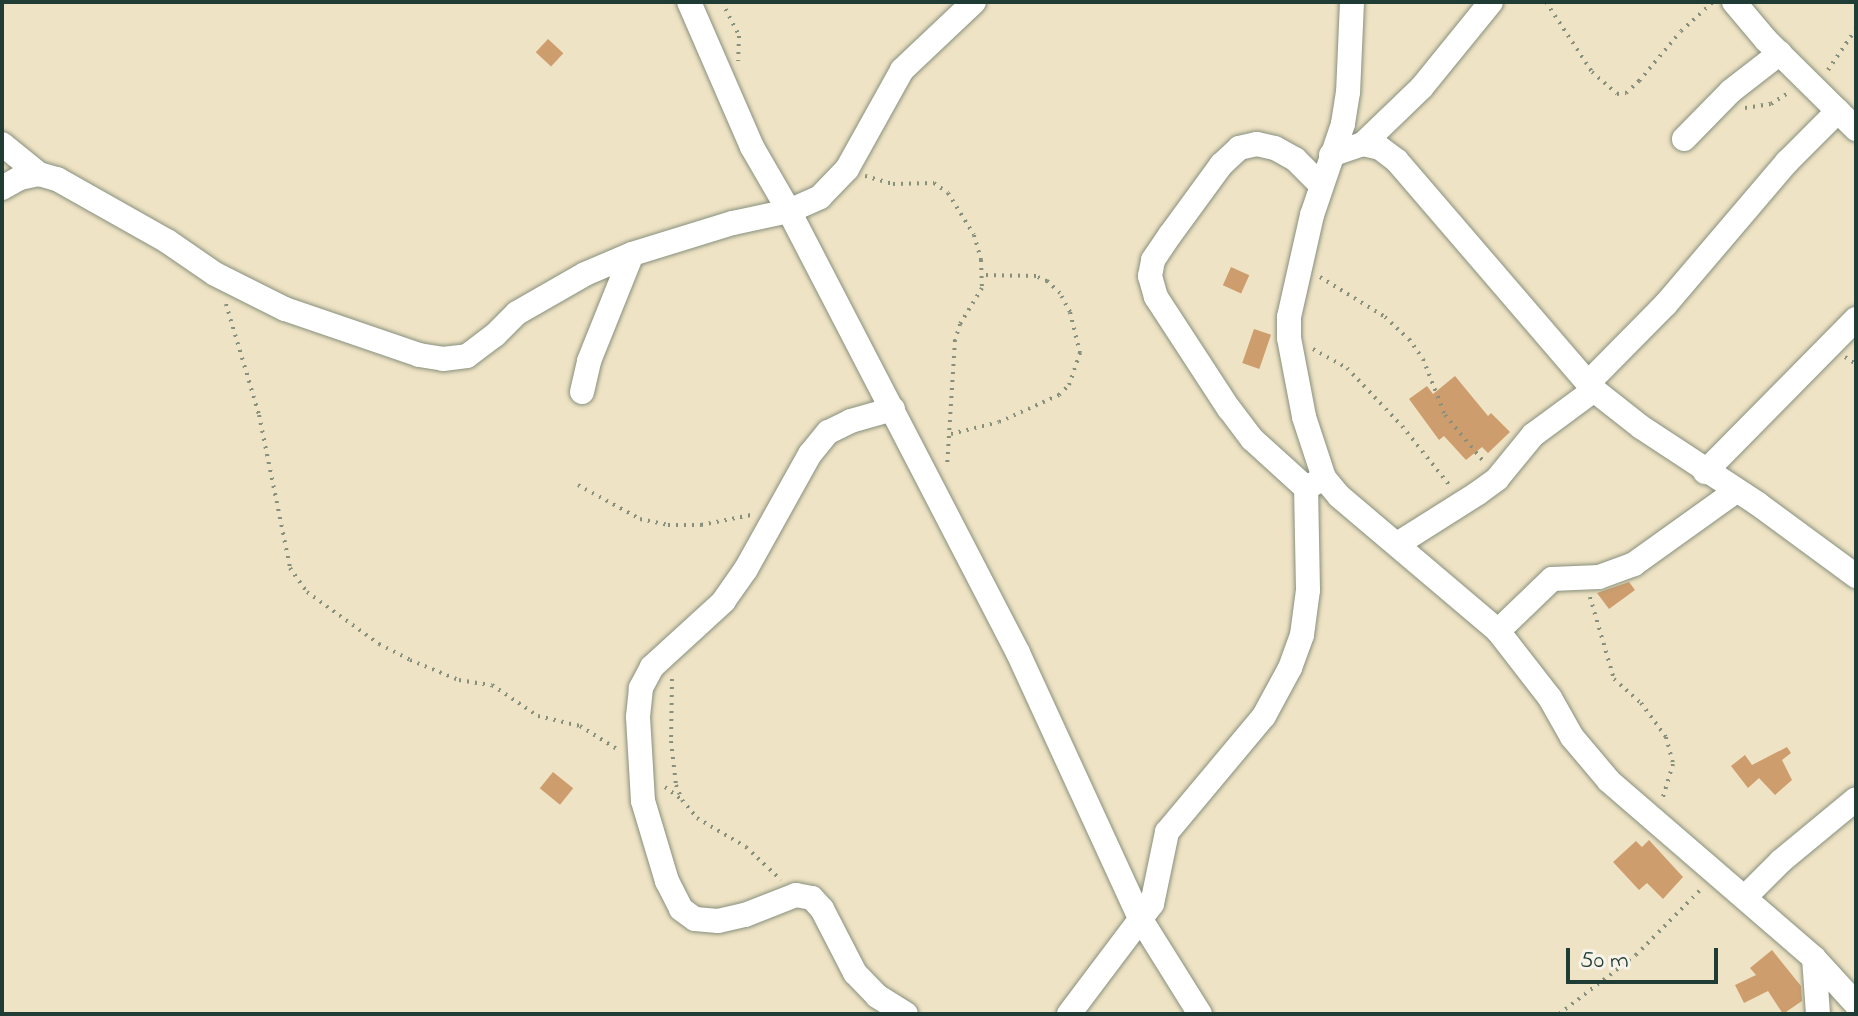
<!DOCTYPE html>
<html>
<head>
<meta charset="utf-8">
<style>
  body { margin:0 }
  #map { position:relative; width:1858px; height:1016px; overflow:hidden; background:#efe3c5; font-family:"Indie Flower",sans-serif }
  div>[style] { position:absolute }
  .building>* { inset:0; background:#cd9d6d; transform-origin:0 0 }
  .path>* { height:4px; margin-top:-2px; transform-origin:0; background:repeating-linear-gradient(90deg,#87907c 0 2px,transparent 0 8px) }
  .roads { filter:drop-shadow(0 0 2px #87907c) drop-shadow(0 0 2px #87907c) }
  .minor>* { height:24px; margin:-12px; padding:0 12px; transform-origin:12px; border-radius:12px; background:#fff }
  span { translate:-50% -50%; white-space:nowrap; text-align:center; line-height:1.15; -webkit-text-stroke:6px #f7f3e8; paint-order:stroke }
  .frame { position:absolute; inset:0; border:4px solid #1f3d34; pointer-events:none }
  .scale { position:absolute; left:1566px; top:948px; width:152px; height:36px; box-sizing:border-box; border:4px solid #1f3d34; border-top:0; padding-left:10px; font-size:24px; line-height:28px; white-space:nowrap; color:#1f3d34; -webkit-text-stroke:6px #f7f3e8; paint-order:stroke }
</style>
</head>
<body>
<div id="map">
  <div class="building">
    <i style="left:548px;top:39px;width:21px;height:18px;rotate:43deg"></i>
    <i style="left:1231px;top:267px;width:20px;height:20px;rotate:24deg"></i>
    <i style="left:1254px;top:329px;width:18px;height:36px;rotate:19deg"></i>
    <i style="clip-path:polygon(1455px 376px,1488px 416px,1491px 413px,1510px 432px,1488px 453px,1482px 447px,1466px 460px,1444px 436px,1439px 440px,1409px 399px,1427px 386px,1433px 394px)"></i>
    <i style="clip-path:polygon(1629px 582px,1635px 590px,1609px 609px,1597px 593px)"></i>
    <i style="clip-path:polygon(1787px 747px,1791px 753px,1782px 760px,1792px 780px,1775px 795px,1759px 778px,1748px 788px,1731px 766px,1745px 755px,1752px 765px)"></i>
    <i style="left:553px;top:772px;width:26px;height:21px;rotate:39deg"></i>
    <i style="clip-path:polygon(1649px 840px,1683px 877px,1663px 899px,1647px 883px,1639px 890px,1613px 862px,1636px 841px,1642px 847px)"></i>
    <i style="clip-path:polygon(1772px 950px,1801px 986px,1802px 1001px,1783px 1014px,1768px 991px,1744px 1003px,1735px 985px,1756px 975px,1750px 968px)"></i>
  </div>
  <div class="path">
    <i style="left:722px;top:2px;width:38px;rotate:63deg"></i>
    <i style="left:739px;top:36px;width:25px;rotate:92deg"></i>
    <i style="left:1546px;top:2px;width:84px;rotate:56.7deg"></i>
    <i style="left:1592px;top:72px;width:33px;rotate:41deg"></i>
    <i style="left:1617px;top:94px;width:9px;rotate:-6deg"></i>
    <i style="left:1626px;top:93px;width:18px;rotate:-43deg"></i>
    <i style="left:1639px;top:81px;width:65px;rotate:-50deg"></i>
    <i style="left:1681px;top:31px;width:43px;rotate:-42.2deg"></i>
    <i style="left:1828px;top:70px;width:50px;rotate:-55.7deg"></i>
    <i style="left:1745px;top:108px;width:26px;rotate:-9deg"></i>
    <i style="left:1771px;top:104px;width:20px;rotate:-33deg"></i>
    <i style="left:865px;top:176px;width:29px;rotate:16deg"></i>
    <i style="left:893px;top:184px;width:41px;rotate:-1.4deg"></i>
    <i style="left:934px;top:183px;width:17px;rotate:36deg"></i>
    <i style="left:948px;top:193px;width:49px;rotate:58.2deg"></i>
    <i style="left:974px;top:235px;width:26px;rotate:74deg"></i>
    <i style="left:981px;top:260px;width:28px;rotate:88deg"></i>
    <i style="left:982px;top:288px;width:42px;rotate:121.4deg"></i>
    <i style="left:960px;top:324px;width:17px;rotate:107deg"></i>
    <i style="left:955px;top:340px;width:128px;rotate:93.6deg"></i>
    <i style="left:1320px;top:277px;width:76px;rotate:31.6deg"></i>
    <i style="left:1385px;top:317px;width:33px;rotate:43deg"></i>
    <i style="left:1409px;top:339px;width:24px;rotate:55deg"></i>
    <i style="left:1423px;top:359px;width:60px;rotate:68.6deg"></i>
    <i style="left:1445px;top:415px;width:61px;rotate:50.3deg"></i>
    <i style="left:226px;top:304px;width:116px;rotate:73.4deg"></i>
    <i style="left:259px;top:415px;width:156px;rotate:78.5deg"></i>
    <i style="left:290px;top:568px;width:29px;rotate:55deg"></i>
    <i style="left:307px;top:592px;width:89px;rotate:35.8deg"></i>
    <i style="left:379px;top:644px;width:35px;rotate:27deg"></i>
    <i style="left:410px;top:660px;width:53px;rotate:22.2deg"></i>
    <i style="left:459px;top:680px;width:33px;rotate:9deg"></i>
    <i style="left:492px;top:685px;width:55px;rotate:34deg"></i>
    <i style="left:538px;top:716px;width:43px;rotate:13.4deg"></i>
    <i style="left:580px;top:726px;width:44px;rotate:31.9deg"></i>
    <i style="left:1313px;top:349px;width:39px;rotate:29deg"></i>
    <i style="left:1347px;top:368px;width:80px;rotate:46.5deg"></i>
    <i style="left:1402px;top:426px;width:77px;rotate:51.3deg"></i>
    <i style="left:1845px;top:357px;width:13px;rotate:32deg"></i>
    <i style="left:951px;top:434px;width:49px;rotate:-14deg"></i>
    <i style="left:999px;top:422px;width:66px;rotate:-24.2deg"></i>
    <i style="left:1059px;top:395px;width:14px;rotate:-45deg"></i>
    <i style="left:1069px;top:385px;width:34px;rotate:-71deg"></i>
    <i style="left:1080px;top:353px;width:42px;rotate:-103.7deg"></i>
    <i style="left:1070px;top:312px;width:21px;rotate:-118deg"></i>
    <i style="left:1060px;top:293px;width:18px;rotate:-137deg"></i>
    <i style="left:1047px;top:281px;width:12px;rotate:-156deg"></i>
    <i style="left:1036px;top:276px;width:52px;rotate:-178.9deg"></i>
    <i style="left:578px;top:485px;width:71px;rotate:28.7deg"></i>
    <i style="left:640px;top:519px;width:29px;rotate:12deg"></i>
    <i style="left:668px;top:525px;width:33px"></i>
    <i style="left:701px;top:525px;width:51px;rotate:-11.3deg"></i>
    <i style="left:1590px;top:597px;width:85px;rotate:73.7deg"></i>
    <i style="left:1614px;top:679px;width:36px;rotate:42deg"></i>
    <i style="left:1641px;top:703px;width:42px;rotate:53.7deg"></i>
    <i style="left:1666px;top:737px;width:28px;rotate:75deg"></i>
    <i style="left:1673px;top:764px;width:39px;rotate:107deg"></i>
    <i style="left:672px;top:679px;width:62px;rotate:90.9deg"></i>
    <i style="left:671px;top:741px;width:44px;rotate:83.5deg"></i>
    <i style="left:676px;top:785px;width:16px;rotate:68deg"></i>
    <i style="left:682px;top:800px;width:23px;rotate:50deg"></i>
    <i style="left:697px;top:818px;width:57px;rotate:30.6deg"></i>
    <i style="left:746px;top:847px;width:48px;rotate:43.3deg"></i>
    <i style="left:665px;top:787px;width:21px;rotate:37deg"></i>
    <i style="left:1559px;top:1014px;width:97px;rotate:-37.5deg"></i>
    <i style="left:1636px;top:955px;width:93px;rotate:-45.4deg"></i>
  </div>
  <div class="roads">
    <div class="minor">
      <i style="left:689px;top:2px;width:158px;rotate:66.5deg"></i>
      <i style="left:752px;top:147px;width:74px;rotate:60deg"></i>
      <i style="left:789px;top:211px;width:498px;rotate:62.6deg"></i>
      <i style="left:1018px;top:653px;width:292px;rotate:65.3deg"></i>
      <i style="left:1140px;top:918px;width:113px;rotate:58deg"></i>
      <i style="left:1352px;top:2px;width:90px;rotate:92.5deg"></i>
      <i style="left:1348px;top:92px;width:32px;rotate:99deg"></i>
      <i style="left:1343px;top:124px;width:96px;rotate:108.8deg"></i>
      <i style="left:1312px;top:215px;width:105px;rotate:102.7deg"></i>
      <i style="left:1289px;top:317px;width:21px;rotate:90deg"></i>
      <i style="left:1289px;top:338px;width:80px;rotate:79.2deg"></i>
      <i style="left:1304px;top:417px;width:64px;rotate:71.8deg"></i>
      <i style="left:1324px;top:478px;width:23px;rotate:50deg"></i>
      <i style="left:1339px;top:496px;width:209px;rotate:40.3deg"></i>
      <i style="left:1498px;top:631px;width:85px;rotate:52.2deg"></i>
      <i style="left:1550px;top:698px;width:45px;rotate:60.6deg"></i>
      <i style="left:1572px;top:737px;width:57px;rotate:49.9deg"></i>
      <i style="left:1609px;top:781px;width:271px;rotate:40.8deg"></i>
      <i style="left:1814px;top:958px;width:62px;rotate:47.6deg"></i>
      <i style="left:1734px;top:2px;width:50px;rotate:49.9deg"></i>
      <i style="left:1766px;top:40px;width:127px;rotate:44.7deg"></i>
      <i style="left:1684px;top:139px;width:67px;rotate:-45.6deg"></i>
      <i style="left:1731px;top:91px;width:62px;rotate:-37.8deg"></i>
      <i style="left:2px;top:144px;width:48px;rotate:39deg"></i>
      <i style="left:1363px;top:144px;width:82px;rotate:-44deg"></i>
      <i style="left:1422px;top:87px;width:109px;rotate:-50.9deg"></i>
      <i style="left:1331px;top:155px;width:34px;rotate:-19deg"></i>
      <i style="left:1363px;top:144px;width:17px;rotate:13deg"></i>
      <i style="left:1380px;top:148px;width:21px;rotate:37deg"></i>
      <i style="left:1397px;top:161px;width:302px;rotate:49.3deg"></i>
      <i style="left:1594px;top:390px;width:60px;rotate:38.2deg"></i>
      <i style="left:1641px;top:427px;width:140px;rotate:33.3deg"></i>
      <i style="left:1758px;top:504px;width:122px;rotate:36.3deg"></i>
      <i style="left:2px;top:188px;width:21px;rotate:-29deg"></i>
      <i style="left:20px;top:178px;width:19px;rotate:-12deg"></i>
      <i style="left:39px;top:174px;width:19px;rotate:16deg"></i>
      <i style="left:57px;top:179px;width:126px;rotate:29.4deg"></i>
      <i style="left:167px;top:241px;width:58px;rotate:34.5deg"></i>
      <i style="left:215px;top:274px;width:78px;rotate:26.6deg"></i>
      <i style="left:285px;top:309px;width:142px;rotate:18.9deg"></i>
      <i style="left:419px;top:355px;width:24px;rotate:9deg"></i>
      <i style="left:443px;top:359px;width:24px;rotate:-7deg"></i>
      <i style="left:467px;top:356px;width:35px;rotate:-37deg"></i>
      <i style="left:495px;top:335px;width:31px;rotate:-45deg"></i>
      <i style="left:517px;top:313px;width:78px;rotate:-29.8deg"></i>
      <i style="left:585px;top:274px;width:51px;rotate:-23.1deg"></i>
      <i style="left:632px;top:254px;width:106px;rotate:-17.1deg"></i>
      <i style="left:733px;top:223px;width:57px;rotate:-12.1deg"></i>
      <i style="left:789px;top:211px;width:34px;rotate:-24deg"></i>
      <i style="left:820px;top:197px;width:39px;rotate:-46deg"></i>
      <i style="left:847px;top:169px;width:113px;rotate:-60.9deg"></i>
      <i style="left:902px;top:70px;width:99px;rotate:-43.4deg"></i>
      <i style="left:1588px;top:383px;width:111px;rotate:-45.4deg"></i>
      <i style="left:1666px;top:304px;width:187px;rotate:-49.6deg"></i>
      <i style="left:1787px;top:162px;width:72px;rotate:-45deg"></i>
      <i style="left:582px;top:392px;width:32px;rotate:-77deg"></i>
      <i style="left:589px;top:361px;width:115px;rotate:-68.1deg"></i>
      <i style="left:893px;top:409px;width:44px;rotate:164.1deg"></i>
      <i style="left:851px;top:421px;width:25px;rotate:154deg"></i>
      <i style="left:828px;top:432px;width:28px;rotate:129deg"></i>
      <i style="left:810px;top:454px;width:132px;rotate:119.1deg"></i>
      <i style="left:746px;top:569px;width:39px;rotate:125deg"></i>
      <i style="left:724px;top:601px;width:98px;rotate:137.5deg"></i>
      <i style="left:652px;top:667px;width:24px;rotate:118deg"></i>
      <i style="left:641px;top:688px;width:29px;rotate:96deg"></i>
      <i style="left:638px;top:717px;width:84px;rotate:86.6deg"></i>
      <i style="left:643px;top:801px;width:84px;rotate:73.3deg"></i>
      <i style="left:667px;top:881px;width:31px;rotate:63deg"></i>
      <i style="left:681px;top:909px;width:17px;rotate:36deg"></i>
      <i style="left:695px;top:919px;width:23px;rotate:5deg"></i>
      <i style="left:718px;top:921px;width:28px;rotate:-13deg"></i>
      <i style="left:745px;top:915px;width:55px;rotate:-21.4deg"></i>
      <i style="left:796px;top:895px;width:16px;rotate:11deg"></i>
      <i style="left:812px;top:898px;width:15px;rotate:48deg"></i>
      <i style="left:822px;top:909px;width:72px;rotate:62.7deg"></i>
      <i style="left:855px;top:973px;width:32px;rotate:46deg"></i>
      <i style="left:877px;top:996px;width:34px;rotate:32deg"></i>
      <i style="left:1705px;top:472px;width:215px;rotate:-45.4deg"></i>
      <i style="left:1306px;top:488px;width:73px;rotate:-137.8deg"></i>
      <i style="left:1252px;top:439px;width:38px;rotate:-127deg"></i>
      <i style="left:1229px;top:409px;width:134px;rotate:-123.1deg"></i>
      <i style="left:1156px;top:297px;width:22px;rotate:-106deg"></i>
      <i style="left:1150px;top:276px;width:16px;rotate:-79deg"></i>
      <i style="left:1153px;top:260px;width:30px;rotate:-56deg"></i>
      <i style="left:1170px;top:235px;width:87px;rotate:-53.9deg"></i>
      <i style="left:1221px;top:165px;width:25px;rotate:-43deg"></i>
      <i style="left:1239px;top:148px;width:18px;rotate:-13deg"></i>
      <i style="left:1257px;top:144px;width:18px;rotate:13deg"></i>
      <i style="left:1275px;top:148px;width:23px;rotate:29deg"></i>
      <i style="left:1295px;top:159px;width:37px;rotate:45deg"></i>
      <i style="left:1399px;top:543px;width:93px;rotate:-32.3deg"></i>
      <i style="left:1478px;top:493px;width:24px;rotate:-36deg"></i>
      <i style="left:1497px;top:479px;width:57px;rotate:-50.7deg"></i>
      <i style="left:1533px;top:435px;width:76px;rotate:-36.4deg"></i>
      <i style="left:1498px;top:631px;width:75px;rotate:-43.9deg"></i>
      <i style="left:1552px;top:579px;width:47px;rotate:-2.4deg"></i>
      <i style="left:1599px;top:577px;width:37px;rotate:-20deg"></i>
      <i style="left:1634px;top:564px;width:125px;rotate:-35.6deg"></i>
      <i style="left:1745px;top:897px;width:51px;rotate:-45deg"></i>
      <i style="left:1781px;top:861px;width:97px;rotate:-39.6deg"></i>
      <i style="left:1814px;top:958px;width:56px;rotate:85.9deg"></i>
      <i style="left:1069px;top:1014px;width:138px;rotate:-53deg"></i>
      <i style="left:1152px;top:904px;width:74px;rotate:-78.2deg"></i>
      <i style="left:1167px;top:832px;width:151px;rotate:-50.1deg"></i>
      <i style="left:1264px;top:716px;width:55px;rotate:-61.6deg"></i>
      <i style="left:1290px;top:668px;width:35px;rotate:-70deg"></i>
      <i style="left:1302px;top:635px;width:45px;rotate:-82.4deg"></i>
      <i style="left:1308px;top:590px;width:102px;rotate:-91.1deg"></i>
      <i style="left:1306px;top:488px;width:21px;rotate:-29deg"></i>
    </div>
  </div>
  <div class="frame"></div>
  <div class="scale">50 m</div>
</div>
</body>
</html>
